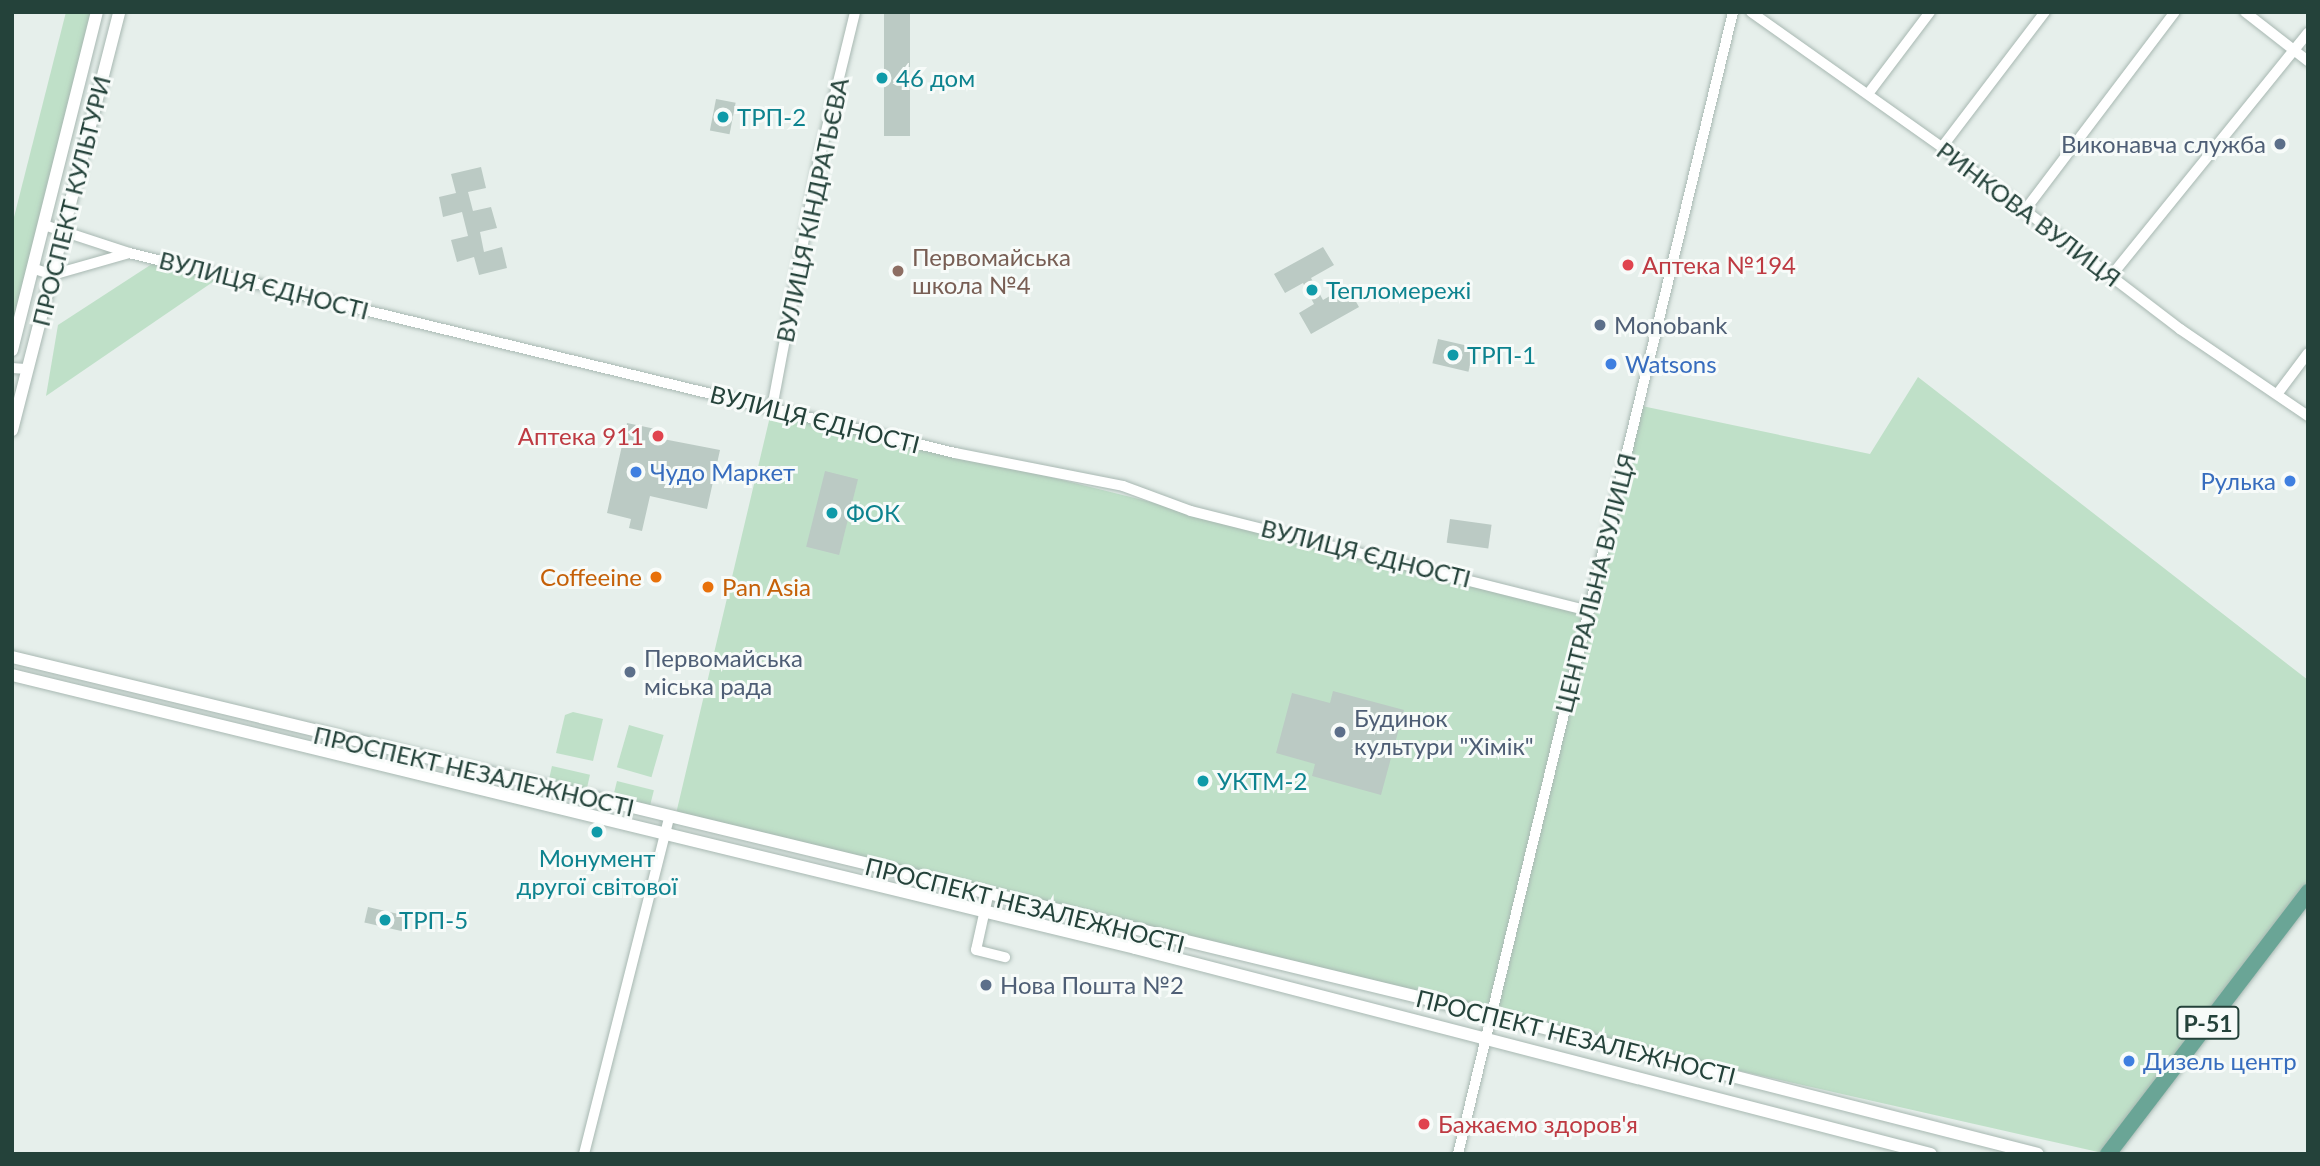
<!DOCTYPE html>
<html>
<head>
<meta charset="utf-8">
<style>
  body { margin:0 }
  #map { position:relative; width:2320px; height:1166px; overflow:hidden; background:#e6efeb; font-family:Lato,sans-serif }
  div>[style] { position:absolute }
  .green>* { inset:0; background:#bfe0c8; transform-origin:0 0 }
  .building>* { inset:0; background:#bbcac4; transform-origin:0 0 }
  .roads { filter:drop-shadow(0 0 2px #a8b8b2) drop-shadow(0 0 2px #a8b8b2) }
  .minor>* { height:10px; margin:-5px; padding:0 5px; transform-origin:5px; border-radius:5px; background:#fff }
  .tertiary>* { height:12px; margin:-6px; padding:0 6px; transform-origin:6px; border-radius:6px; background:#fff }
  .primary>* { height:16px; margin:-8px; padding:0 8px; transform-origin:8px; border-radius:8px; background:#6aa596 }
  .dots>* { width:19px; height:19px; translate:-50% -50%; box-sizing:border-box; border:4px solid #f7fbf9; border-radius:50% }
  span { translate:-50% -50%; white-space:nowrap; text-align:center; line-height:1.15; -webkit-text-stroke:6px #f7fbf9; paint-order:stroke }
  .shield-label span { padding:2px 5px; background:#f7fbf9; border:2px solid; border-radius:5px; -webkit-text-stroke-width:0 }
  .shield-label { font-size:23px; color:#24423a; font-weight:700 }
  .culture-label { font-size:24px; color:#0d838f }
  .left { translate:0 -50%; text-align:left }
  .service-label { font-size:24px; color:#4e5e75 }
  .right { translate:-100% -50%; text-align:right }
  .street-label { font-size:24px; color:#24423a }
  .education-label { font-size:24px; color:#785e54 }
  .health-label { font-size:24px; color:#be3a42 }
  .shop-label { font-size:24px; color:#366cbe }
  .food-label { font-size:24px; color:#c56008 }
  .frame { position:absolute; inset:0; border:14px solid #24423a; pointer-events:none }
</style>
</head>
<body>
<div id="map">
  <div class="green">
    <i style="clip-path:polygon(66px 12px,97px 12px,12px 350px,12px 225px)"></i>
    <i style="clip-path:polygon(158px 260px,223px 275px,46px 396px,58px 325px)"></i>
    <i style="clip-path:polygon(1918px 377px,2308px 680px,2308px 892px,2107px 1154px,1493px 1015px,675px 818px,772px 408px,1586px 610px,1642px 406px,1870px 454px)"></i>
    <i style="clip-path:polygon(573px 712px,603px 719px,593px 761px,556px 753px,565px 715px)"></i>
    <i style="left:629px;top:725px;width:36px;height:44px;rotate:16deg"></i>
    <i style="left:552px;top:766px;width:39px;height:24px;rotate:13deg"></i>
    <i style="left:617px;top:781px;width:38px;height:23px;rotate:14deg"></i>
  </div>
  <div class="building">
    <i style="left:884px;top:12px;width:26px;height:124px"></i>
    <i style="left:716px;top:99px;width:20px;height:32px;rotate:11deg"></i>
    <i style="clip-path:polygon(481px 167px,486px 188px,468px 192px,473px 211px,491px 207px,497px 228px,480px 232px,484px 252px,502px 247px,507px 268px,479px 275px,474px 257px,457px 262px,451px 240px,468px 236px,462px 212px,443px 217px,439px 197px,456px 193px,451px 174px)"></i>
    <i style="clip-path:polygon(1323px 247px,1334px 265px,1311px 278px,1323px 300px,1347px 286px,1359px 307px,1311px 334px,1299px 313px,1314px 304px,1303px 283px,1285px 293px,1274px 274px)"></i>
    <i style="left:1438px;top:339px;width:37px;height:25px;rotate:13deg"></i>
    <i style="clip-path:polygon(627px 423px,665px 431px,663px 439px,720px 450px,707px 509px,650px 496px,642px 531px,629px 528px,631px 519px,607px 513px)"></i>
    <i style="left:825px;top:471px;width:34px;height:78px;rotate:14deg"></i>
    <i style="left:1450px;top:519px;width:42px;height:24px;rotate:8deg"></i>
    <i style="clip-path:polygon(1333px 691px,1404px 710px,1381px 795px,1312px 776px,1315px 764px,1276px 753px,1292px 693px,1330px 703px)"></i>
    <i style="left:368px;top:907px;width:39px;height:16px;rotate:13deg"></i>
  </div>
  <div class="roads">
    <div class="minor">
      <i style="left:1751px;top:12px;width:234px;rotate:35.3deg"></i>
      <i style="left:1942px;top:147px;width:300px;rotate:37.4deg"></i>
      <i style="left:2180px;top:329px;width:155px;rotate:34.2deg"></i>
      <i style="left:2245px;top:12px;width:80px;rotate:37.9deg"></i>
      <i style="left:1868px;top:94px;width:103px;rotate:-52.9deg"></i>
      <i style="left:1942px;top:147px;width:170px;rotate:-52.7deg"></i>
      <i style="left:2025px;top:210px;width:248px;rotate:-52.9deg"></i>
      <i style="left:44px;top:225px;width:89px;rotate:18.2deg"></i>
      <i style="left:129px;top:253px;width:850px;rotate:13.61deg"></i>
      <i style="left:955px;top:453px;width:171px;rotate:11.1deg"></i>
      <i style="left:1123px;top:486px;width:72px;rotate:20.2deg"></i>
      <i style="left:1191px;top:511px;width:407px;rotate:14.1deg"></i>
      <i style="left:32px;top:268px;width:21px;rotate:19deg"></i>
      <i style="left:52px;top:275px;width:80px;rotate:-15.9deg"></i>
      <i style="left:2111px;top:276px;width:313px;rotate:-51deg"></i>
      <i style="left:12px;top:368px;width:16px;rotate:4deg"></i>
      <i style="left:2278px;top:393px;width:50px;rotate:-53.1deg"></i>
      <i style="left:772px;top:408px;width:252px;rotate:-79.3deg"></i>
      <i style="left:819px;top:160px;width:152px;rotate:-76.3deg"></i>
      <i style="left:988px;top:896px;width:55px;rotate:102.5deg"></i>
      <i style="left:976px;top:950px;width:30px;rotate:14deg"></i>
      <i style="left:584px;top:1154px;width:348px;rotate:-75.8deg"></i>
      <i style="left:669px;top:817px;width:6px;rotate:9deg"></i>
      <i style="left:1458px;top:1154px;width:1175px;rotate:-76.46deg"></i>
    </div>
    <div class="tertiary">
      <i style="left:12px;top:350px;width:349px;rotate:-75.9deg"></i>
      <i style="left:12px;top:430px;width:431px;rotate:-75.6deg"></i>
      <i style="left:12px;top:657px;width:1524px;rotate:13.59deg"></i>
      <i style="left:1493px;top:1015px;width:562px;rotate:14.31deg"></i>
      <i style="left:12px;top:675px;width:1156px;rotate:13.66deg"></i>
      <i style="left:1135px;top:948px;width:822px;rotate:14.51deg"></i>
    </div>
    <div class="primary">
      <i style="left:2108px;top:1154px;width:330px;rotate:-52.6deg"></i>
    </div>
  </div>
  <div class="dots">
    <i style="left:882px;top:78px;background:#0f9aa8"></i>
    <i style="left:723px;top:117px;background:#0f9aa8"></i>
    <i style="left:2280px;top:144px;background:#5c6f8a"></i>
    <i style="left:1628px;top:265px;background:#e0444e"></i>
    <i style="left:898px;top:271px;background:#8d6e63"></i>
    <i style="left:1312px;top:290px;background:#0f9aa8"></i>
    <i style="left:1600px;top:325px;background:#5c6f8a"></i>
    <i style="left:1453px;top:355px;background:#0f9aa8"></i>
    <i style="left:1611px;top:364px;background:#3f7fe0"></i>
    <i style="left:658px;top:436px;background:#e0444e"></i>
    <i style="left:636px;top:472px;background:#3f7fe0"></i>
    <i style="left:2290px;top:481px;background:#3f7fe0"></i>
    <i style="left:832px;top:513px;background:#0f9aa8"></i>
    <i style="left:656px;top:577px;background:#e8710a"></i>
    <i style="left:708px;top:587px;background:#e8710a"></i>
    <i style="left:630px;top:672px;background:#5c6f8a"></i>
    <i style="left:1340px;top:732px;background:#5c6f8a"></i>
    <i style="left:1203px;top:781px;background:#0f9aa8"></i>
    <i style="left:597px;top:832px;background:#0f9aa8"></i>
    <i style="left:385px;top:920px;background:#0f9aa8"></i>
    <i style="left:986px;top:985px;background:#5c6f8a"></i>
    <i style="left:2129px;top:1061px;background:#3f7fe0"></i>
    <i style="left:1424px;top:1124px;background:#e0444e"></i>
  </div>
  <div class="shield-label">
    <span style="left:2208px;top:1023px">Р-51</span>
  </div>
  <div class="culture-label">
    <span class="left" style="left:896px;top:78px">46 дом</span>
    <span class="left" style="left:737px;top:117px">ТРП-2</span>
    <span class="left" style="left:1326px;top:290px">Тепломережі</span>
    <span class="left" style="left:1467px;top:355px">ТРП-1</span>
    <span class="left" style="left:846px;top:513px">ФОК</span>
    <span class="left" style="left:1217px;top:781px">УКТМ-2</span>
    <span style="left:597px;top:872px">Монумент<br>другої світової</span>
    <span class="left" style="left:399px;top:920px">ТРП-5</span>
  </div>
  <div class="service-label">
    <span class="right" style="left:2266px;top:144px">Виконавча служба</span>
    <span class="left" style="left:1614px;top:325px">Monobank</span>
    <span class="left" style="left:644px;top:672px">Первомайська<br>мiська рада</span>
    <span class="left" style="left:1354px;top:732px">Будинок<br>культури "Хімік"</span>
    <span class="left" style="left:1000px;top:985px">Нова Пошта №2</span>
  </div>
  <div class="street-label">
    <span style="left:71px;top:201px;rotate:-76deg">ПРОСПЕКТ КУЛЬТУРИ</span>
    <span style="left:812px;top:210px;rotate:-78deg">ВУЛИЦЯ КІНДРАТЬЄВА</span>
    <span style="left:2029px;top:214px;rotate:37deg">РИНКОВА ВУЛИЦЯ</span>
    <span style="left:264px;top:285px;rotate:14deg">ВУЛИЦЯ ЄДНОСТІ</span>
    <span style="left:815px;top:419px;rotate:14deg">ВУЛИЦЯ ЄДНОСТІ</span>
    <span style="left:1366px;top:553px;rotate:14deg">ВУЛИЦЯ ЄДНОСТІ</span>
    <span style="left:1595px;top:583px;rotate:-76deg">ЦЕНТРАЛЬНА ВУЛИЦЯ</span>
    <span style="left:474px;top:771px;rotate:13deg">ПРОСПЕКТ НЕЗАЛЕЖНОСТІ</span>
    <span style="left:1025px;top:905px;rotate:14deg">ПРОСПЕКТ НЕЗАЛЕЖНОСТІ</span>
    <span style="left:1576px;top:1037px;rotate:14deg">ПРОСПЕКТ НЕЗАЛЕЖНОСТІ</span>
  </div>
  <div class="education-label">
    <span class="left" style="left:912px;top:271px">Первомайська<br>школа №4</span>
  </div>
  <div class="health-label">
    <span class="left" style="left:1642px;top:265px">Аптека №194</span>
    <span class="right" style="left:644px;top:436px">Аптека 911</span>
    <span class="left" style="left:1438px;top:1124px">Бажаємо здоров'я</span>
  </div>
  <div class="shop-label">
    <span class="left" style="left:1625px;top:364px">Watsons</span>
    <span class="left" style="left:650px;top:472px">Чудо Маркет</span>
    <span class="right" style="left:2276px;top:481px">Рулька</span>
    <span class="left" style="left:2143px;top:1061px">Дизель центр</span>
  </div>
  <div class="food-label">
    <span class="right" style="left:642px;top:577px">Coffeeine</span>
    <span class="left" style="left:722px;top:587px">Pan Asia</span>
  </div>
  <div class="frame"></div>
</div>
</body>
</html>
